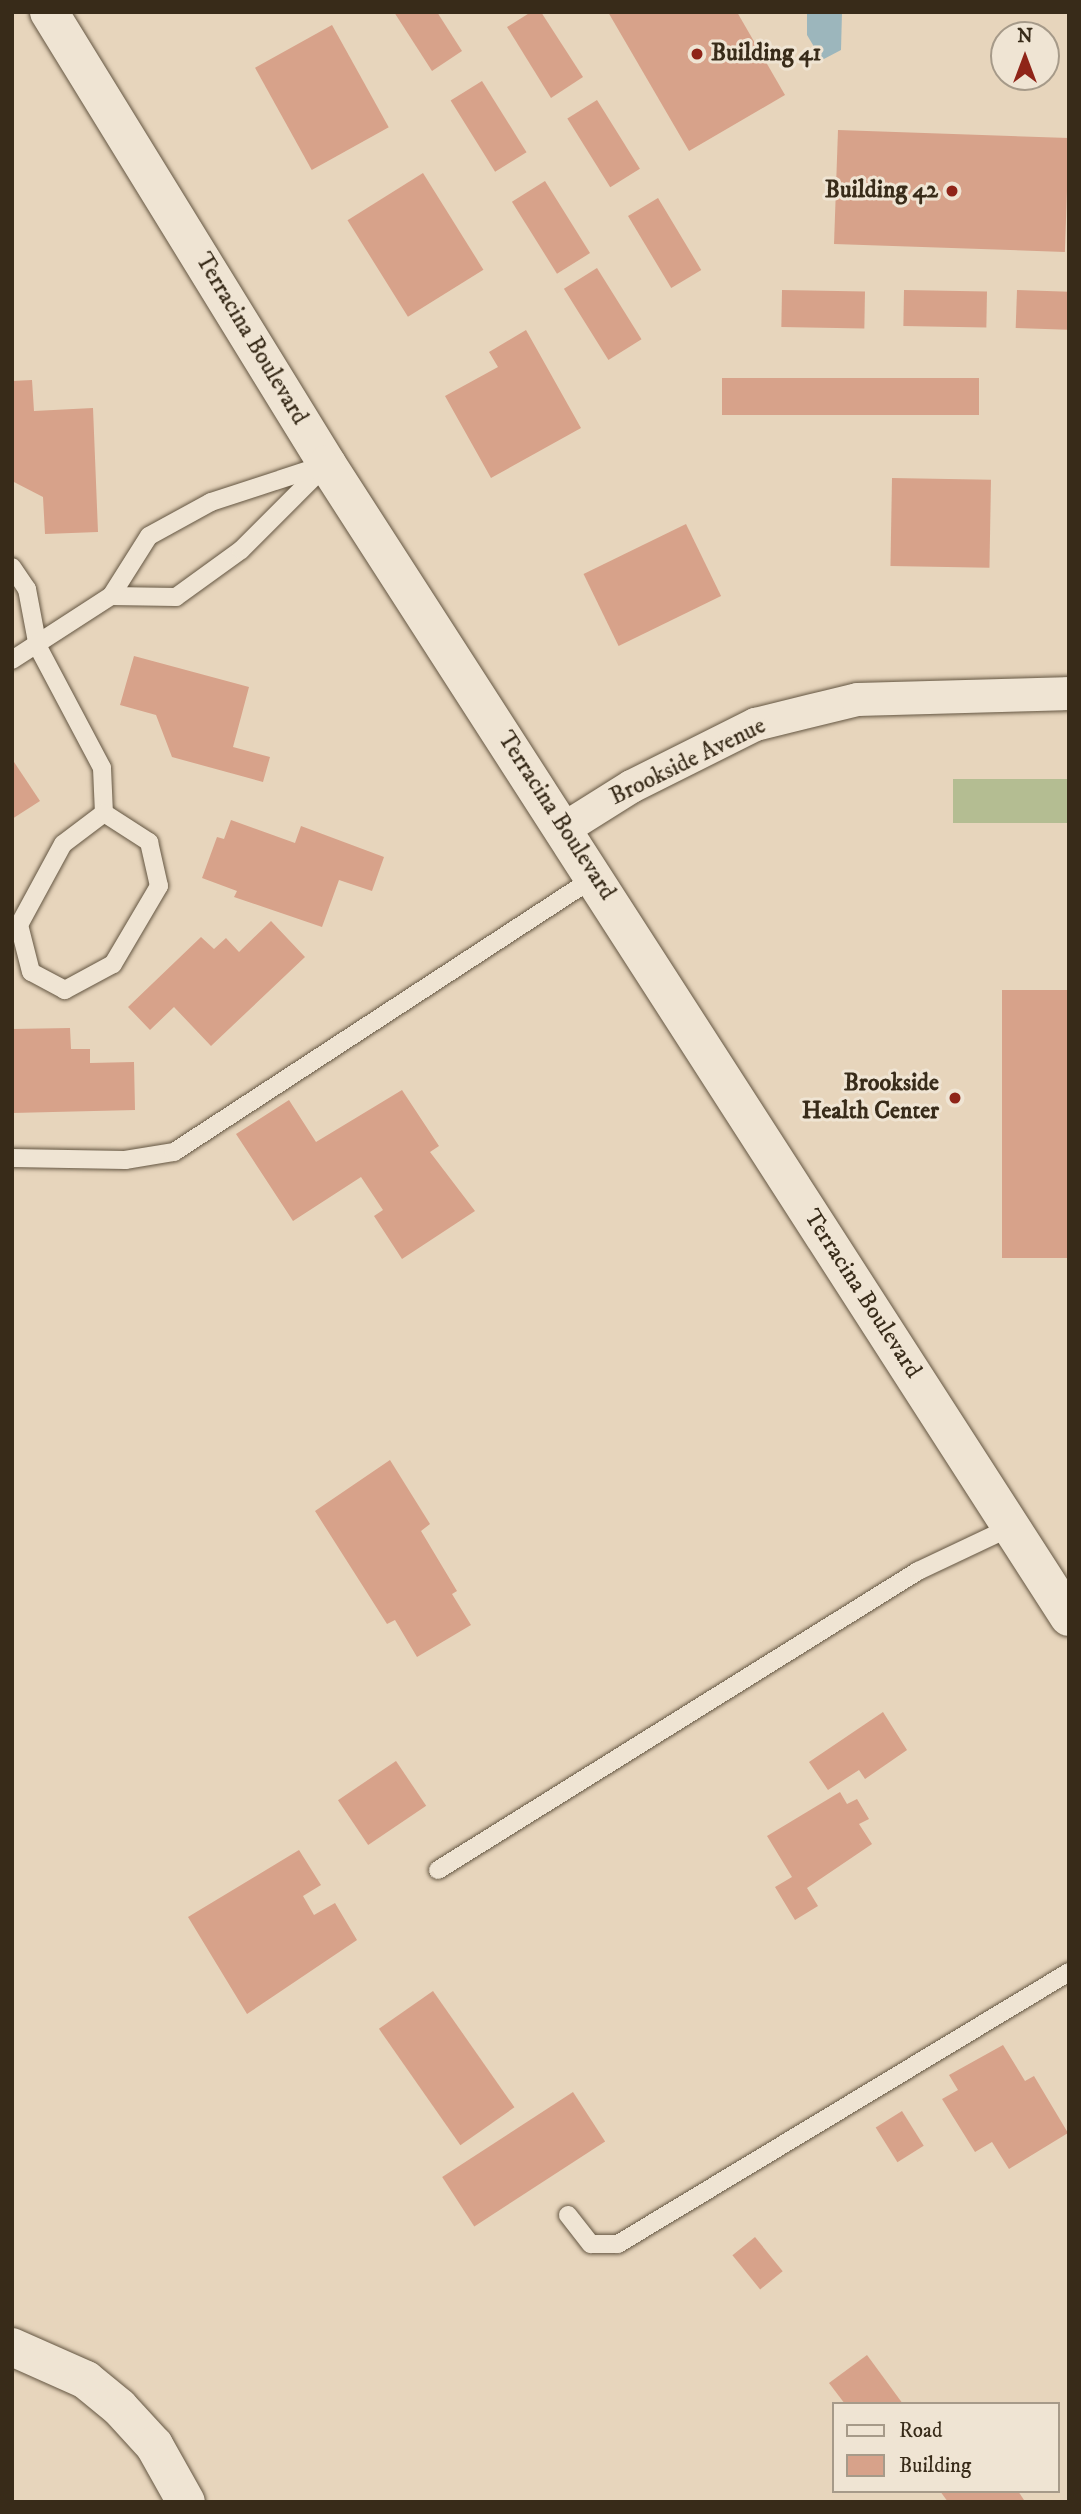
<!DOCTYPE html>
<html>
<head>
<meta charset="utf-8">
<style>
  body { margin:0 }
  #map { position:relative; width:1081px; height:2514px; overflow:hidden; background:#e7d5bc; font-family:"IM FELL DW Pica",serif }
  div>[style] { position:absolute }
  .green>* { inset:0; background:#b4bd92; transform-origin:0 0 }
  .water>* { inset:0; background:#9cb6bc }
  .building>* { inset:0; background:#d7a28a; transform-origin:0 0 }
  .roads { filter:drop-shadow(0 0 2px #645642) drop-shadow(0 0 2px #645642) }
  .service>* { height:18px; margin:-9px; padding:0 9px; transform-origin:9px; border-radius:9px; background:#efe4d3 }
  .minor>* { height:33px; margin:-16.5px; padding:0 16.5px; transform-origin:16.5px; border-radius:16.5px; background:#efe4d3 }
  .secondary>* { height:38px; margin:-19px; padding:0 19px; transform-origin:19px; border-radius:19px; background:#efe4d3 }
  .dots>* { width:19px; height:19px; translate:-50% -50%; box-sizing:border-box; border:4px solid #efe4d3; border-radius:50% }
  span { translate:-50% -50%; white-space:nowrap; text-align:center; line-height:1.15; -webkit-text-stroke:6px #efe4d3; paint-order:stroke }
  .poi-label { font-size:24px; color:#382b19; font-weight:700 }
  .left { translate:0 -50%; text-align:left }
  .right { translate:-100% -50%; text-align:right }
  .street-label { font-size:24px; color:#382b19 }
  .frame { position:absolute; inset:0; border:14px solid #382b19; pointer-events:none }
  .legend { position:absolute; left:832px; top:2402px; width:228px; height:91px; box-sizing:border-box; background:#efe4d3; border:2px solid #a69a89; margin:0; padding:9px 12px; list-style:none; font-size:21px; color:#382b19 }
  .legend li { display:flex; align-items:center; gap:14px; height:35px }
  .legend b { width:35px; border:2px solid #a69a89 }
  .north { position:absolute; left:990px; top:21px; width:70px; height:70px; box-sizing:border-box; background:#efe4d3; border:2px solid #a69a89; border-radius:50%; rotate:0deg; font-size:19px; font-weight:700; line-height:28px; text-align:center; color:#382b19 }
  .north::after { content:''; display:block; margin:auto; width:24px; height:32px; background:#8f2418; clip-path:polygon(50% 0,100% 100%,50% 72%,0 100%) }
</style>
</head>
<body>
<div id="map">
  <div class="green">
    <i style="left:953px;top:779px;width:116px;height:44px"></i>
  </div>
  <div class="water">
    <i style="clip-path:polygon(807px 12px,842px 12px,841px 50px,822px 60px,807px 35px)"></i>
  </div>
  <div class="building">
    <i style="clip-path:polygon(394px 12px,437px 12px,462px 51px,432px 71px)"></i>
    <i style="clip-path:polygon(531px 12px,541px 12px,583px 77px,551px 98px,507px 27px)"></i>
    <i style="clip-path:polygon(608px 12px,737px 12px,785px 95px,689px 151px)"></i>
    <i style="left:332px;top:25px;width:117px;height:88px;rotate:61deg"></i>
    <i style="left:482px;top:81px;width:84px;height:37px;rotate:58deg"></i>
    <i style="left:597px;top:100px;width:81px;height:35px;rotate:58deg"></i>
    <i style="left:838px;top:130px;width:231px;height:114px;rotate:2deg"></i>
    <i style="left:423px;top:173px;width:114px;height:89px;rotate:58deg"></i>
    <i style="left:545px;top:181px;width:85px;height:39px;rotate:58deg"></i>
    <i style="left:658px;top:198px;width:84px;height:35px;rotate:59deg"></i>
    <i style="left:597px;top:268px;width:84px;height:39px;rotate:58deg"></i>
    <i style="left:782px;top:290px;width:83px;height:37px;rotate:1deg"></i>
    <i style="left:904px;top:290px;width:83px;height:36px;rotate:1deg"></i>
    <i style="left:1017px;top:290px;width:52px;height:38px;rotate:2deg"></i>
    <i style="clip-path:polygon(526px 330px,581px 428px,491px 478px,445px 396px,498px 367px,489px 352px)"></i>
    <i style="left:722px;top:378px;width:257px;height:37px"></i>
    <i style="clip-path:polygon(32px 380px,34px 411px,93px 408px,98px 532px,45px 534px,43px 497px,12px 481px,12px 381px)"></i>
    <i style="left:892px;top:478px;width:99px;height:88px;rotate:1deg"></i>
    <i style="left:686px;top:524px;width:80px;height:114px;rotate:64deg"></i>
    <i style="clip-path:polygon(134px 656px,249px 687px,233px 747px,270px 757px,263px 782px,172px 757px,156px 715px,120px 705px)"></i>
    <i style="clip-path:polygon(12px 759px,40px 801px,12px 819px)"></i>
    <i style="clip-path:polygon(231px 820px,295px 843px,301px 826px,384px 857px,372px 891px,339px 880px,322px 927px,234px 897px,237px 891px,202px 878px,217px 837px,224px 839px)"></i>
    <i style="clip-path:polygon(271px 921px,305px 957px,211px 1046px,174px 1007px,150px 1030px,128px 1007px,201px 937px,214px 949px,226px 938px,239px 952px)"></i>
    <i style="left:1002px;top:990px;width:67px;height:268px"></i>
    <i style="clip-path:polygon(70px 1028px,71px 1049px,90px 1049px,90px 1063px,134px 1062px,135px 1110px,12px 1113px,12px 1029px)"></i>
    <i style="clip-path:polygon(402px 1090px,439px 1146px,430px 1152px,475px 1211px,402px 1259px,374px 1216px,383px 1210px,361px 1177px,293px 1221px,236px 1134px,289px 1100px,316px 1142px)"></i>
    <i style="clip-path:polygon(390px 1460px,430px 1524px,421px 1531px,457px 1591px,452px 1594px,471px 1625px,417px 1657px,395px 1620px,387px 1624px,315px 1511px)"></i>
    <i style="clip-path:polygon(883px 1712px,907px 1750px,865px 1779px,859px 1770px,828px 1790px,809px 1762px)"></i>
    <i style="left:396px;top:1761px;width:54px;height:70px;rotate:56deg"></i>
    <i style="clip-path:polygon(840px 1792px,847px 1804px,857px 1799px,869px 1819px,859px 1824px,872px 1844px,807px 1888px,818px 1906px,795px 1920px,775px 1887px,792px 1877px,767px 1836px)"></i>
    <i style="clip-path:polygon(299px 1850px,321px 1885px,303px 1896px,314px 1915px,335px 1903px,357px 1940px,247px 2014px,188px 1917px)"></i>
    <i style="left:433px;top:1991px;width:142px;height:66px;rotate:55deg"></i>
    <i style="clip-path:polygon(1003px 2045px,1025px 2081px,1034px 2076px,1068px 2133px,1009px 2169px,992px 2142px,975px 2152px,942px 2099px,958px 2090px,949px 2075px)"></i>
    <i style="left:573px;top:2092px;width:59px;height:156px;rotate:57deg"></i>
    <i style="left:902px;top:2111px;width:41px;height:31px;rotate:58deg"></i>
    <i style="left:755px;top:2237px;width:44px;height:29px;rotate:51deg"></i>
    <i style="clip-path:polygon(867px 2355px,903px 2404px,845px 2404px,829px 2383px)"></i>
    <i style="clip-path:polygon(940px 2491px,1018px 2491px,1024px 2500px,948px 2502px)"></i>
  </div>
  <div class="roads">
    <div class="service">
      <i style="left:12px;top:567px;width:27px;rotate:56deg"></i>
      <i style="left:27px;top:589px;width:59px;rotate:79.3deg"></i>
      <i style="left:38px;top:647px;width:137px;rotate:62.1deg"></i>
      <i style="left:102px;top:768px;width:45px;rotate:87.5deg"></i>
      <i style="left:111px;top:596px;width:65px;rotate:0.9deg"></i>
      <i style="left:176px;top:597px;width:80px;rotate:-35.9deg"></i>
      <i style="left:241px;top:550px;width:117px;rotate:-45deg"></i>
      <i style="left:12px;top:660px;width:118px;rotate:-32.9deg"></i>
      <i style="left:111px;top:596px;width:71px;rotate:-57.7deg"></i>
      <i style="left:149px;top:536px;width:71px;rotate:-28.7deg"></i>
      <i style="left:211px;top:502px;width:122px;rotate:-18.1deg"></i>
      <i style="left:104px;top:813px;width:54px;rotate:32.8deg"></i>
      <i style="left:149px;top:842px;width:45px;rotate:77.2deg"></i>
      <i style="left:159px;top:886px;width:91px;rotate:120.5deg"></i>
      <i style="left:113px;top:964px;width:55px;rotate:151.6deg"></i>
      <i style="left:65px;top:990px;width:38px;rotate:-152deg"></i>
      <i style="left:31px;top:972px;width:49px;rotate:-104.3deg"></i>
      <i style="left:19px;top:925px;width:92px;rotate:-61.5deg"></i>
      <i style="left:63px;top:844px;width:51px;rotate:-37.1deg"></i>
      <i style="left:12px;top:1158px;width:113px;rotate:1deg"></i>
      <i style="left:125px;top:1160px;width:50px;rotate:-9.3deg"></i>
      <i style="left:174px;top:1152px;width:503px;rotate:-33.15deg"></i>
      <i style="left:438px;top:1870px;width:566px;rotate:-31.92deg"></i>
      <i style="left:918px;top:1571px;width:103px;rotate:-25.3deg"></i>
      <i style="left:568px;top:2215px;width:37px;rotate:52deg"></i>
      <i style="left:591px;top:2244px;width:27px"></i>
      <i style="left:618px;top:2244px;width:527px;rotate:-31.09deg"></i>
    </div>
    <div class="minor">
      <i style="left:564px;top:828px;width:79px;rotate:-32.1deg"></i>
      <i style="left:631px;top:786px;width:139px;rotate:-26.6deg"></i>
      <i style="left:755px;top:724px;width:105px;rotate:-13.8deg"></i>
      <i style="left:857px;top:699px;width:212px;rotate:-1.6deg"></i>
    </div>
    <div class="secondary">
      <i style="left:49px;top:12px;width:531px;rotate:58.41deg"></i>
      <i style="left:327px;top:464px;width:1371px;rotate:57.24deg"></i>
      <i style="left:12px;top:2347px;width:81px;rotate:24deg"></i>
      <i style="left:86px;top:2380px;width:43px;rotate:39.3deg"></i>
      <i style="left:119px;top:2407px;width:52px;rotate:47.4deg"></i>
      <i style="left:154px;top:2445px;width:65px;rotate:60.7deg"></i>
    </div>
  </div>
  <div class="dots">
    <i style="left:697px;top:54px;background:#8f2418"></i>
    <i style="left:952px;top:191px;background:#8f2418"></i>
    <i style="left:955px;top:1098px;background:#8f2418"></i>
  </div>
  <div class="poi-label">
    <span class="left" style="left:711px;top:54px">Building 41</span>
    <span class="right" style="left:938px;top:191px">Building 42</span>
    <span class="right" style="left:939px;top:1098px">Brookside<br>Health Center</span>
  </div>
  <div class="street-label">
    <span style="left:251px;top:339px;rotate:59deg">Terracina Boulevard</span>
    <span style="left:688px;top:762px;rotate:-26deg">Brookside Avenue</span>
    <span style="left:556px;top:816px;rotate:57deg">Terracina Boulevard</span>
    <span style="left:862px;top:1294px;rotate:57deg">Terracina Boulevard</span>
  </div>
  <div class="frame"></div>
  <ul class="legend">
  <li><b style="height:9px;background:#efe4d3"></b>Road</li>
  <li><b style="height:19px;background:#d7a28a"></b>Building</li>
  </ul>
  <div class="north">N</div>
</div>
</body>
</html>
